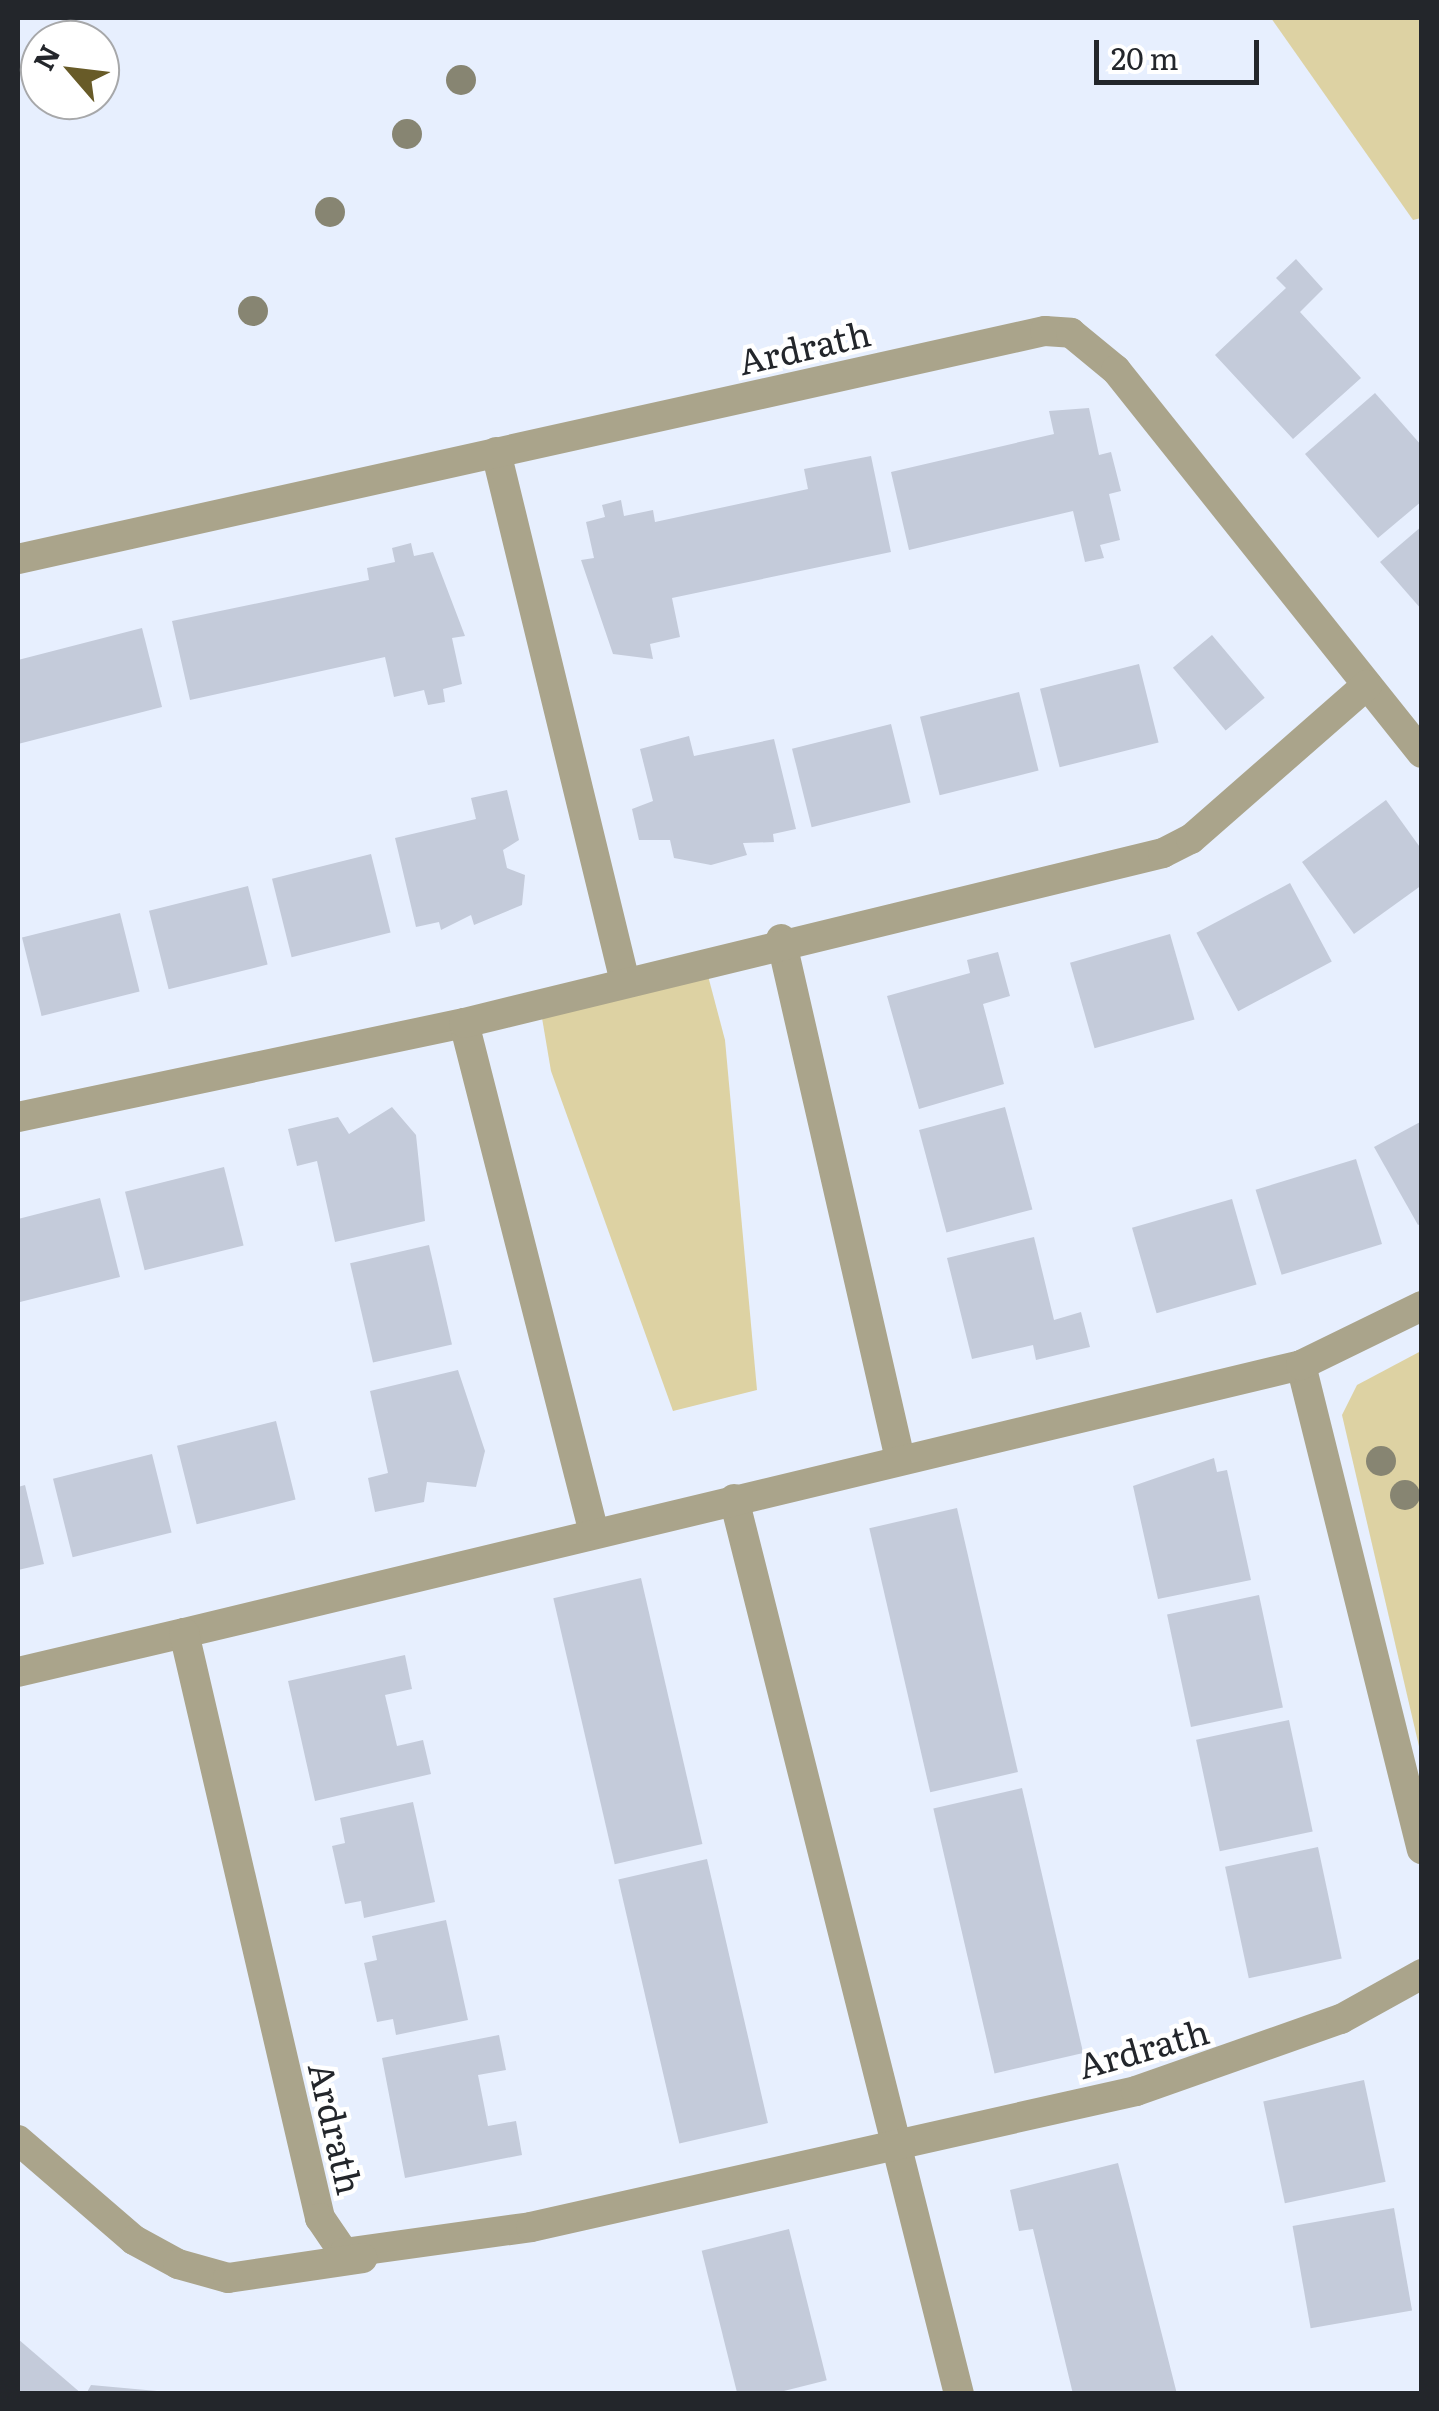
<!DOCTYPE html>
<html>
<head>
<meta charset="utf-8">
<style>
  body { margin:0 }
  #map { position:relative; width:1439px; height:2411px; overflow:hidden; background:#e7effe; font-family:Literata,serif }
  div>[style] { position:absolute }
  .green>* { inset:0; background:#ddd2a3 }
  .building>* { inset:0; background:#c4cbda; transform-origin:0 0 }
  .street>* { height:30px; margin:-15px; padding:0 15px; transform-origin:15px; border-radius:15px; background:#aaa48b }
  .trees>* { width:30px; height:30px; margin:-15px; border-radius:50%; background:#878572 }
  span { translate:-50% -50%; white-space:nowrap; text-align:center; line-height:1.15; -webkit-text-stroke:9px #fff; paint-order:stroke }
  .street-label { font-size:35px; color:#23262b }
  .frame { position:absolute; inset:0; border:20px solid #23262b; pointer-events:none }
  .north { position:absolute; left:20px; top:20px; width:100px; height:100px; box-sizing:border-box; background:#fff; border:2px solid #a7a8aa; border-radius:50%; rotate:298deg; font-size:28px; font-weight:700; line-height:40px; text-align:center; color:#23262b }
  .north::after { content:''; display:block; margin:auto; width:35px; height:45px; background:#685b28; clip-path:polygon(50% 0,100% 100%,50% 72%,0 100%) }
  .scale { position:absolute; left:1094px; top:40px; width:165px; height:45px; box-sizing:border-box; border:5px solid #23262b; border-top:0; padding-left:12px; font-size:30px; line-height:35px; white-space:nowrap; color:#23262b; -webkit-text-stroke:8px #fff; paint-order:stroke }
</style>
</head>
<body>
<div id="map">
  <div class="green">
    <i style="clip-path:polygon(1271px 18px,1421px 18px,1421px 218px,1413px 220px)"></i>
    <i style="clip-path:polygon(707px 972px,725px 1040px,757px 1390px,673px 1411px,551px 1071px,541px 1012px)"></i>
    <i style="clip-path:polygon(1421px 1351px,1421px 1755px,1342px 1415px,1357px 1385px)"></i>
  </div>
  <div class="building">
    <i style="clip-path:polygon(1296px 259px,1323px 289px,1300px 312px,1361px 378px,1293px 439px,1215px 355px,1286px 288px,1276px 278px)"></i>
    <i style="clip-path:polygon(1375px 393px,1422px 446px,1422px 501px,1378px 538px,1305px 454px)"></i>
    <i style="clip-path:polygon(1089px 408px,1099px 455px,1111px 452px,1121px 491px,1109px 494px,1120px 540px,1100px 545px,1104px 558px,1085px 562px,1073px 511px,909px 550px,891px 472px,1054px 434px,1049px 411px)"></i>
    <i style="clip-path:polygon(871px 456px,891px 552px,672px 598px,680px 637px,650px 644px,653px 659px,613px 654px,581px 560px,594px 558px,586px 522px,605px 517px,602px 505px,621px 500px,624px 516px,653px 510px,655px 522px,808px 489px,804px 469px)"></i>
    <i style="clip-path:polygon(1422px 526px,1422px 610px,1380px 562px)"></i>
    <i style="clip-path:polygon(411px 543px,414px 556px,433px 552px,465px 636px,452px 638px,462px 684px,443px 689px,445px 702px,428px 705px,424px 690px,394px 697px,385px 657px,190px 700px,172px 621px,369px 580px,367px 568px,395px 562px,392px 548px)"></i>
    <i style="clip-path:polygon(142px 628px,162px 707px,18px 744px,18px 660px)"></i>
    <i style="left:1212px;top:635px;width:82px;height:51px;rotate:50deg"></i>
    <i style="left:1139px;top:664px;width:81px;height:102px;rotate:76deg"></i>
    <i style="left:1019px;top:692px;width:81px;height:102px;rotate:76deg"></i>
    <i style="left:891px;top:724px;width:81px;height:102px;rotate:76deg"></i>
    <i style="clip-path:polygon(689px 736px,694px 756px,774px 739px,796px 829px,773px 834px,774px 842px,743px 843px,747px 855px,711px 865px,674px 858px,670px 840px,639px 840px,632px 809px,653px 801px,640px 749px)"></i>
    <i style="clip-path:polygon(507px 790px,519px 840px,503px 850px,507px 868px,525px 875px,522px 905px,474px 925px,471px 915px,441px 930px,439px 922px,416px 927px,395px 838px,476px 819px,471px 798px)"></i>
    <i style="clip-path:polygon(1386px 800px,1422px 850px,1422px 885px,1354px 934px,1302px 862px)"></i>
    <i style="left:371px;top:854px;width:81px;height:102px;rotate:76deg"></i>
    <i style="left:1290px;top:883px;width:89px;height:106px;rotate:62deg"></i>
    <i style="left:248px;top:886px;width:81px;height:102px;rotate:76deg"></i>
    <i style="left:120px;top:913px;width:81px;height:101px;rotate:76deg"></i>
    <i style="left:1170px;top:934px;width:89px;height:104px;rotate:74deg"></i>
    <i style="clip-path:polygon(998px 952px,1010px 996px,983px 1004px,1004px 1084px,919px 1109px,887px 996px,970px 973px,967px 960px)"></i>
    <i style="clip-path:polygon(392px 1107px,416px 1135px,425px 1221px,335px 1242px,317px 1161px,297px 1166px,288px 1129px,338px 1117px,349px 1134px)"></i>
    <i style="left:1005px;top:1107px;width:106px;height:89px;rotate:75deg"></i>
    <i style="clip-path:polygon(1422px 1121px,1422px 1223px,1418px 1225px,1374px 1147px)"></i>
    <i style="left:1356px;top:1159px;width:89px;height:105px;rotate:73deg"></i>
    <i style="left:224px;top:1167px;width:81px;height:102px;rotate:76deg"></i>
    <i style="clip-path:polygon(100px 1198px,120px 1277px,20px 1302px,18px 1219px)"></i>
    <i style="left:1232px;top:1199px;width:89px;height:104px;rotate:74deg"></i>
    <i style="clip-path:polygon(1034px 1237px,1054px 1320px,1081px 1312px,1090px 1347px,1036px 1360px,1033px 1345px,972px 1359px,947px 1258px)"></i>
    <i style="left:429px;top:1245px;width:102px;height:81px;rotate:77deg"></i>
    <i style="clip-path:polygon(458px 1370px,485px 1451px,476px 1487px,427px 1482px,424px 1502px,375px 1512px,368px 1478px,388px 1473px,370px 1391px)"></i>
    <i style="left:276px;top:1421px;width:81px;height:102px;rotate:76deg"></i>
    <i style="left:152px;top:1454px;width:81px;height:102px;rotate:76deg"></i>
    <i style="clip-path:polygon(1214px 1458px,1217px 1472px,1227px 1470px,1251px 1580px,1158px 1599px,1133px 1486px)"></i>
    <i style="clip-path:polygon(25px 1485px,44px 1564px,18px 1570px,18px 1487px)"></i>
    <i style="left:957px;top:1508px;width:271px;height:90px;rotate:77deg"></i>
    <i style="left:641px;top:1578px;width:273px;height:90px;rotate:77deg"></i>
    <i style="left:1259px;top:1595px;width:115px;height:94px;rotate:78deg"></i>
    <i style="clip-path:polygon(405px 1655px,412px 1689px,385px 1695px,397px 1746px,423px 1740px,431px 1774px,315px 1801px,288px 1681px)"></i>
    <i style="left:1289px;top:1720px;width:114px;height:95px;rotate:78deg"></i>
    <i style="left:1022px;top:1788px;width:272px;height:91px;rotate:77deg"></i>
    <i style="clip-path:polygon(413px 1802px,435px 1902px,364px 1918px,361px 1901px,345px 1904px,332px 1846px,345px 1843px,340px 1818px)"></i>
    <i style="left:1318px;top:1847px;width:114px;height:95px;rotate:78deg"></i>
    <i style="left:707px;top:1859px;width:271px;height:91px;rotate:77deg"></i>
    <i style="clip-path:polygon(446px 1920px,468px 2020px,396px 2035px,393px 2019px,377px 2022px,364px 1963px,377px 1960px,372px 1936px)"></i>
    <i style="clip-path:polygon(499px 2035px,506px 2070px,478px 2075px,483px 2100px,488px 2126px,516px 2121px,522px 2155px,405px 2178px,382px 2058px)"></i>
    <i style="left:1364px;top:2080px;width:104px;height:103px;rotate:78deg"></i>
    <i style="clip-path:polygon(1118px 2163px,1129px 2205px,1177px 2394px,1073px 2394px,1033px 2229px,1019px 2231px,1010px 2190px)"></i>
    <i style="left:1394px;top:2208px;width:104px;height:103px;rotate:80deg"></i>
    <i style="left:789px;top:2229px;width:156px;height:90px;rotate:76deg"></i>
    <i style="clip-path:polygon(18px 2339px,82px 2394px,18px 2394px)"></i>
    <i style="clip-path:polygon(91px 2385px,157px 2391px,157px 2394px,86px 2394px)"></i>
  </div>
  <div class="street">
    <i style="left:496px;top:452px;width:545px;rotate:76.32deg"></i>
    <i style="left:18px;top:559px;width:1052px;rotate:-12.52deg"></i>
    <i style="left:1045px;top:331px;width:26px;rotate:4deg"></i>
    <i style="left:1071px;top:333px;width:58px;rotate:39.4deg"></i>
    <i style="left:1116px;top:370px;width:490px;rotate:51.4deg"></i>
    <i style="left:781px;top:939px;width:533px;rotate:77.11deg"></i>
    <i style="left:18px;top:1117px;width:456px;rotate:-11.9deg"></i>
    <i style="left:1301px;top:1365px;width:499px;rotate:76deg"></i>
    <i style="left:734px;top:1499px;width:923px;rotate:75.89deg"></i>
    <i style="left:594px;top:1533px;width:526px;rotate:-104.3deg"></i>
    <i style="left:464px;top:1023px;width:719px;rotate:-13.67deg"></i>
    <i style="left:1163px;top:853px;width:31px;rotate:-27deg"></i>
    <i style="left:1191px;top:839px;width:234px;rotate:-41.2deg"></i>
    <i style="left:184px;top:1633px;width:1149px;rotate:-13.49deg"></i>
    <i style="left:1301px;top:1365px;width:135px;rotate:-26deg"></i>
    <i style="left:18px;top:1672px;width:171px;rotate:-13.2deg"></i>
    <i style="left:184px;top:1633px;width:601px;rotate:76.91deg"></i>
    <i style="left:320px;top:2218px;width:42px;rotate:55.6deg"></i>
    <i style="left:344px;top:2253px;width:189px;rotate:-7.9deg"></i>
    <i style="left:531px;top:2227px;width:620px;rotate:-12.67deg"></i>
    <i style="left:1136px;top:2091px;width:217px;rotate:-19.4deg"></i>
    <i style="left:1341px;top:2019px;width:93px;rotate:-29.1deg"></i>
    <i style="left:18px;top:2140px;width:153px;rotate:40.8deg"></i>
    <i style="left:134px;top:2240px;width:50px;rotate:28.6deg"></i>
    <i style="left:178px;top:2264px;width:52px;rotate:15.6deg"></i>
    <i style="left:228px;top:2278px;width:136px;rotate:-8.4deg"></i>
  </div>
  <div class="trees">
    <i style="left:461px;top:80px"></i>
    <i style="left:407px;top:134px"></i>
    <i style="left:330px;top:212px"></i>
    <i style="left:253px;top:311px"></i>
    <i style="left:1381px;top:1461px"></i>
    <i style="left:1405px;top:1495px"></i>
  </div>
  <div class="street-label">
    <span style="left:804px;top:346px;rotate:-13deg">Ardrath</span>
    <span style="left:1143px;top:2047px;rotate:-16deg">Ardrath</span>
    <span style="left:337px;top:2128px;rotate:77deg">Ardrath</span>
  </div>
  <div class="frame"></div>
  <div class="north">N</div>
  <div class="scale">20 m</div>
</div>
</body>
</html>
